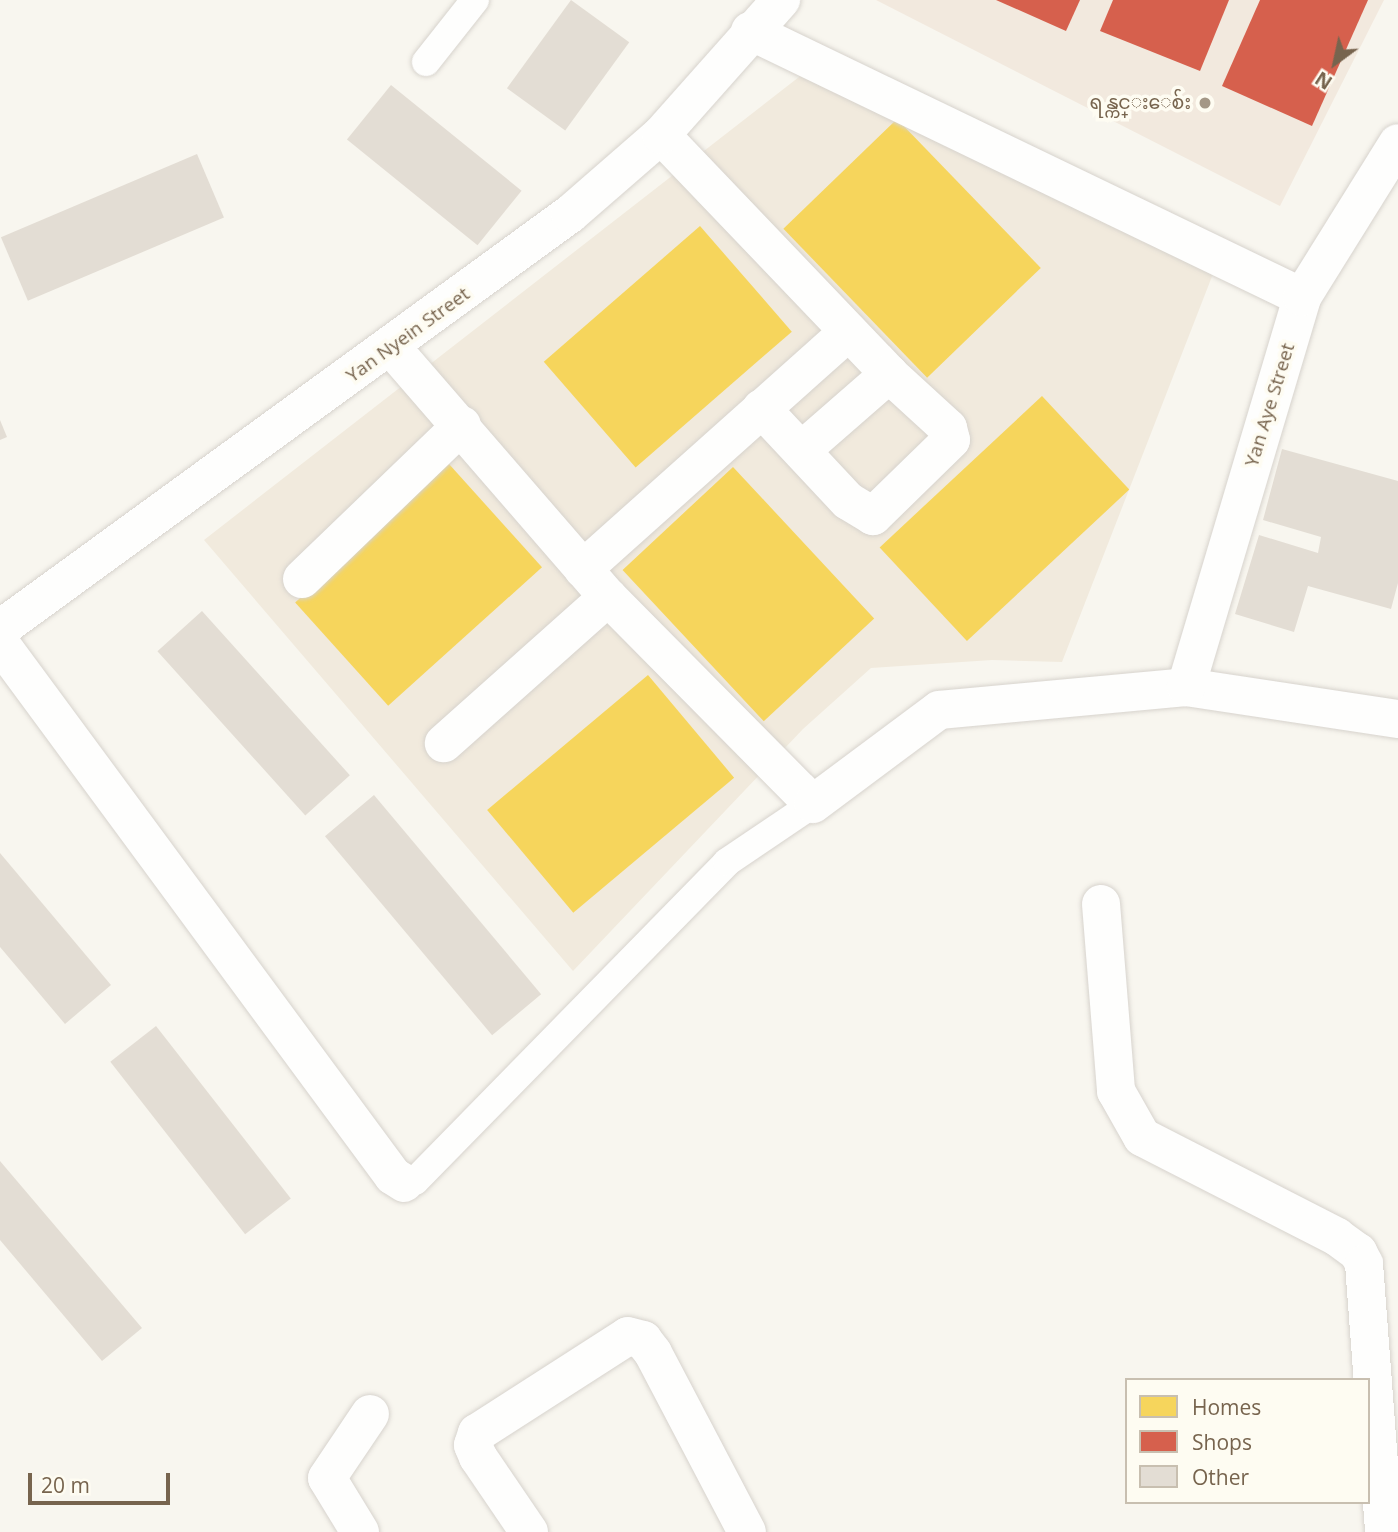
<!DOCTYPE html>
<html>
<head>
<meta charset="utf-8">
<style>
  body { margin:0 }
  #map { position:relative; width:1398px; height:1532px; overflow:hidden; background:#f8f6ef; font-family:"Open Sans","Noto Sans Myanmar",sans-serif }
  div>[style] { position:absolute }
  .residential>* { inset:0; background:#f1eadd }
  .commercial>* { inset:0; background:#f2e9de }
  .homes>* { inset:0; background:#f6d55c; transform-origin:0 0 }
  .shops>* { inset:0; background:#d6604d }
  .building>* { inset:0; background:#e3ddd4; transform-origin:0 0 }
  .roads { filter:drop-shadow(0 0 2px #d7d3cd) drop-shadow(0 0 2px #d7d3cd) }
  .service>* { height:28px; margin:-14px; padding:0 14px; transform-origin:14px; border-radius:14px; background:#fefefd }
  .minor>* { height:38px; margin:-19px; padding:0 19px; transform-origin:19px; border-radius:19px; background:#fefefd }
  .dots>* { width:19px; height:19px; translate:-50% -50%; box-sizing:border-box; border:4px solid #fefcf2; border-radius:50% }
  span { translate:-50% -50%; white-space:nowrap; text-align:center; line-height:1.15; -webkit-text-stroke:7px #fefcf2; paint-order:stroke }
  .poi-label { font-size:19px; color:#77644e }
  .right { translate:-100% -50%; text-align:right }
  .street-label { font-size:19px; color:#77644e }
  .legend { position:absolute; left:1125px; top:1378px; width:245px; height:126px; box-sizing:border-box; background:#fefcf2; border:2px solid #c8bfb0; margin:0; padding:9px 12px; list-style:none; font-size:21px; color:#77644e }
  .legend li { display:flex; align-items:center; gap:14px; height:35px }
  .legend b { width:35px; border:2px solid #c8bfb0 }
  .north { position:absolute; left:1300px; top:28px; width:70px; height:70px; -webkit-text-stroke:5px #fefcf2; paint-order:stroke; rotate:213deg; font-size:19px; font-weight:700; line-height:28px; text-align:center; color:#77644e }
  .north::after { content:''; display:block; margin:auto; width:24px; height:32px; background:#77644e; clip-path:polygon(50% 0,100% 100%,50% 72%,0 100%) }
  .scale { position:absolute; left:28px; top:1473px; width:142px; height:32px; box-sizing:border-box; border:4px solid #77644e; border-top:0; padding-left:9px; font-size:21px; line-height:24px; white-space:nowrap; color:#77644e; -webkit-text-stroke:5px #fefcf2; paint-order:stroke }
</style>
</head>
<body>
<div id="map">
  <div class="residential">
    <i style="clip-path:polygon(826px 56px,1225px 243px,1062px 662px,992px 660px,871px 668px,803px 729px,573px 971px,204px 540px)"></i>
  </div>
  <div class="commercial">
    <i style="clip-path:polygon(876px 0,1384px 0,1280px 206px)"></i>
  </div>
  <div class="homes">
    <i style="left:897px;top:119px;width:207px;height:158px;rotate:46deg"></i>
    <i style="left:700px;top:226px;width:140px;height:207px;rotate:49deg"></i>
    <i style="left:1042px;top:396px;width:128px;height:222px;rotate:47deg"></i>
    <i style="left:449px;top:464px;width:139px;height:207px;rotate:48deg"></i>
    <i style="left:733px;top:467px;width:207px;height:151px;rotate:47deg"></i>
    <i style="left:648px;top:675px;width:134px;height:210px;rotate:50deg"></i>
  </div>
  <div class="shops">
    <i style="clip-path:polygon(996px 0,1080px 0,1066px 31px)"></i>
    <i style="clip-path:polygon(1113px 0,1229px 0,1200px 71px,1100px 31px)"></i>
    <i style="clip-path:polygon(1260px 0,1368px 0,1312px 126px,1222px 86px)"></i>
  </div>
  <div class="building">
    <i style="left:571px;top:0;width:72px;height:109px;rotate:36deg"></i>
    <i style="left:391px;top:85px;width:168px;height:70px;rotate:39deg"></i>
    <i style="left:197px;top:154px;width:69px;height:213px;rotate:67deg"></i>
    <i style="clip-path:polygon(0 420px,7px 437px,0 440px)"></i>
    <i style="clip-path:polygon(1282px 449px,1398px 481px,1398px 583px,1391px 609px,1308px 586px,1294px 632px,1235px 614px,1259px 535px,1318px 553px,1321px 537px,1263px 520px)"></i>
    <i style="left:202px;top:611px;width:221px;height:60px;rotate:48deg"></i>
    <i style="left:374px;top:795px;width:260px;height:64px;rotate:50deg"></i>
    <i style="clip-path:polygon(0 853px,111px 985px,65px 1024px,0 947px)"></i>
    <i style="left:156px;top:1026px;width:219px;height:58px;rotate:52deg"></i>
    <i style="clip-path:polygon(0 1161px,142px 1328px,102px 1361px,0 1240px)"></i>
  </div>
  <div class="roads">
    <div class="service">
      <i style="left:426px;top:62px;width:79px;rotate:-51.7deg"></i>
      <i style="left:404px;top:1183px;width:11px;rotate:-10deg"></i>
      <i style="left:415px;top:1181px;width:446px;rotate:-45.6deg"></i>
      <i style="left:727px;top:862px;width:104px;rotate:-34deg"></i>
    </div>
    <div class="minor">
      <i style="left:750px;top:31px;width:613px;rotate:25.73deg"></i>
      <i style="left:661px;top:135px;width:330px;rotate:46.3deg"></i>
      <i style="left:889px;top:374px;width:80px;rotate:42.5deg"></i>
      <i style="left:948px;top:428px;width:12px;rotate:76deg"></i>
      <i style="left:951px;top:440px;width:109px;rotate:135.7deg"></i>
      <i style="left:873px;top:516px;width:29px;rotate:-149deg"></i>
      <i style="left:848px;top:501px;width:127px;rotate:-133.1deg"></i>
      <i style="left:392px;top:348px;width:330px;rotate:49.1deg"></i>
      <i style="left:608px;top:597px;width:220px;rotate:138.3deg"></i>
      <i style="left:802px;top:450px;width:116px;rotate:-41.1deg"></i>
      <i style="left:583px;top:569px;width:356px;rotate:-41.8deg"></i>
      <i style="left:302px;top:579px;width:222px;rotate:-43.9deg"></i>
      <i style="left:608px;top:597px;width:291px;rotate:45.3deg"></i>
      <i style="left:813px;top:804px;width:157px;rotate:-36.7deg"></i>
      <i style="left:939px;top:710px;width:248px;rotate:-5.3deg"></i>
      <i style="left:1186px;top:687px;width:214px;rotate:8.6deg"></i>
      <i style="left:0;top:629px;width:705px;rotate:-36.06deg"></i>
      <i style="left:570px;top:214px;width:121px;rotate:-41deg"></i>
      <i style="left:661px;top:135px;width:181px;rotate:-48.4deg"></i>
      <i style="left:0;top:643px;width:662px;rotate:53.6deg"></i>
      <i style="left:393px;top:1176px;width:13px;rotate:32deg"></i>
      <i style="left:1186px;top:687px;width:407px;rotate:-73.4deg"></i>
      <i style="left:1302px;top:297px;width:181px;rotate:-58.1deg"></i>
      <i style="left:1101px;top:904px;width:188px;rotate:85.4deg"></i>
      <i style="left:1116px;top:1091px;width:53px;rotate:60.5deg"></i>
      <i style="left:1142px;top:1137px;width:219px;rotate:27.1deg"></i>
      <i style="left:1337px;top:1237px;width:26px;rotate:36deg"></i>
      <i style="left:1358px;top:1252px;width:13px;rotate:63deg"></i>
      <i style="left:1364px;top:1264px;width:269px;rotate:85.7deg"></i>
      <i style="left:360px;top:1532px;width:63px;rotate:-121.4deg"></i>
      <i style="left:327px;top:1478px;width:77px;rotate:-56.1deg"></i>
      <i style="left:529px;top:1532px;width:91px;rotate:-124.2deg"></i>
      <i style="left:478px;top:1457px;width:13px;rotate:-113deg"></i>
      <i style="left:473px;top:1445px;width:13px;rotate:-72deg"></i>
      <i style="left:477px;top:1433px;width:179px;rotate:-32.7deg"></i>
      <i style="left:628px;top:1336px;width:16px;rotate:15deg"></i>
      <i style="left:643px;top:1340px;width:16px;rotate:52deg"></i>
      <i style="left:653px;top:1353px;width:202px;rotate:62.3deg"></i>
    </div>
  </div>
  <div class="dots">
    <i style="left:1205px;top:103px;background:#a49786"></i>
  </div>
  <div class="poi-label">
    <span class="right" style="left:1191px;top:103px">ရန္ကင္းေစ်း</span>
  </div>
  <div class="street-label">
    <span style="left:408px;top:335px;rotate:-36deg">Yan Nyein Street</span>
    <span style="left:1270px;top:405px;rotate:-73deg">Yan Aye Street</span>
  </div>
  <ul class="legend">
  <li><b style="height:19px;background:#f6d55c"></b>Homes</li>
  <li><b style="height:19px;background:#d6604d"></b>Shops</li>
  <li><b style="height:19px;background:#e3ddd4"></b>Other</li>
  </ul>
  <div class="north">N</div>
  <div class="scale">20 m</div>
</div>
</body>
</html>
